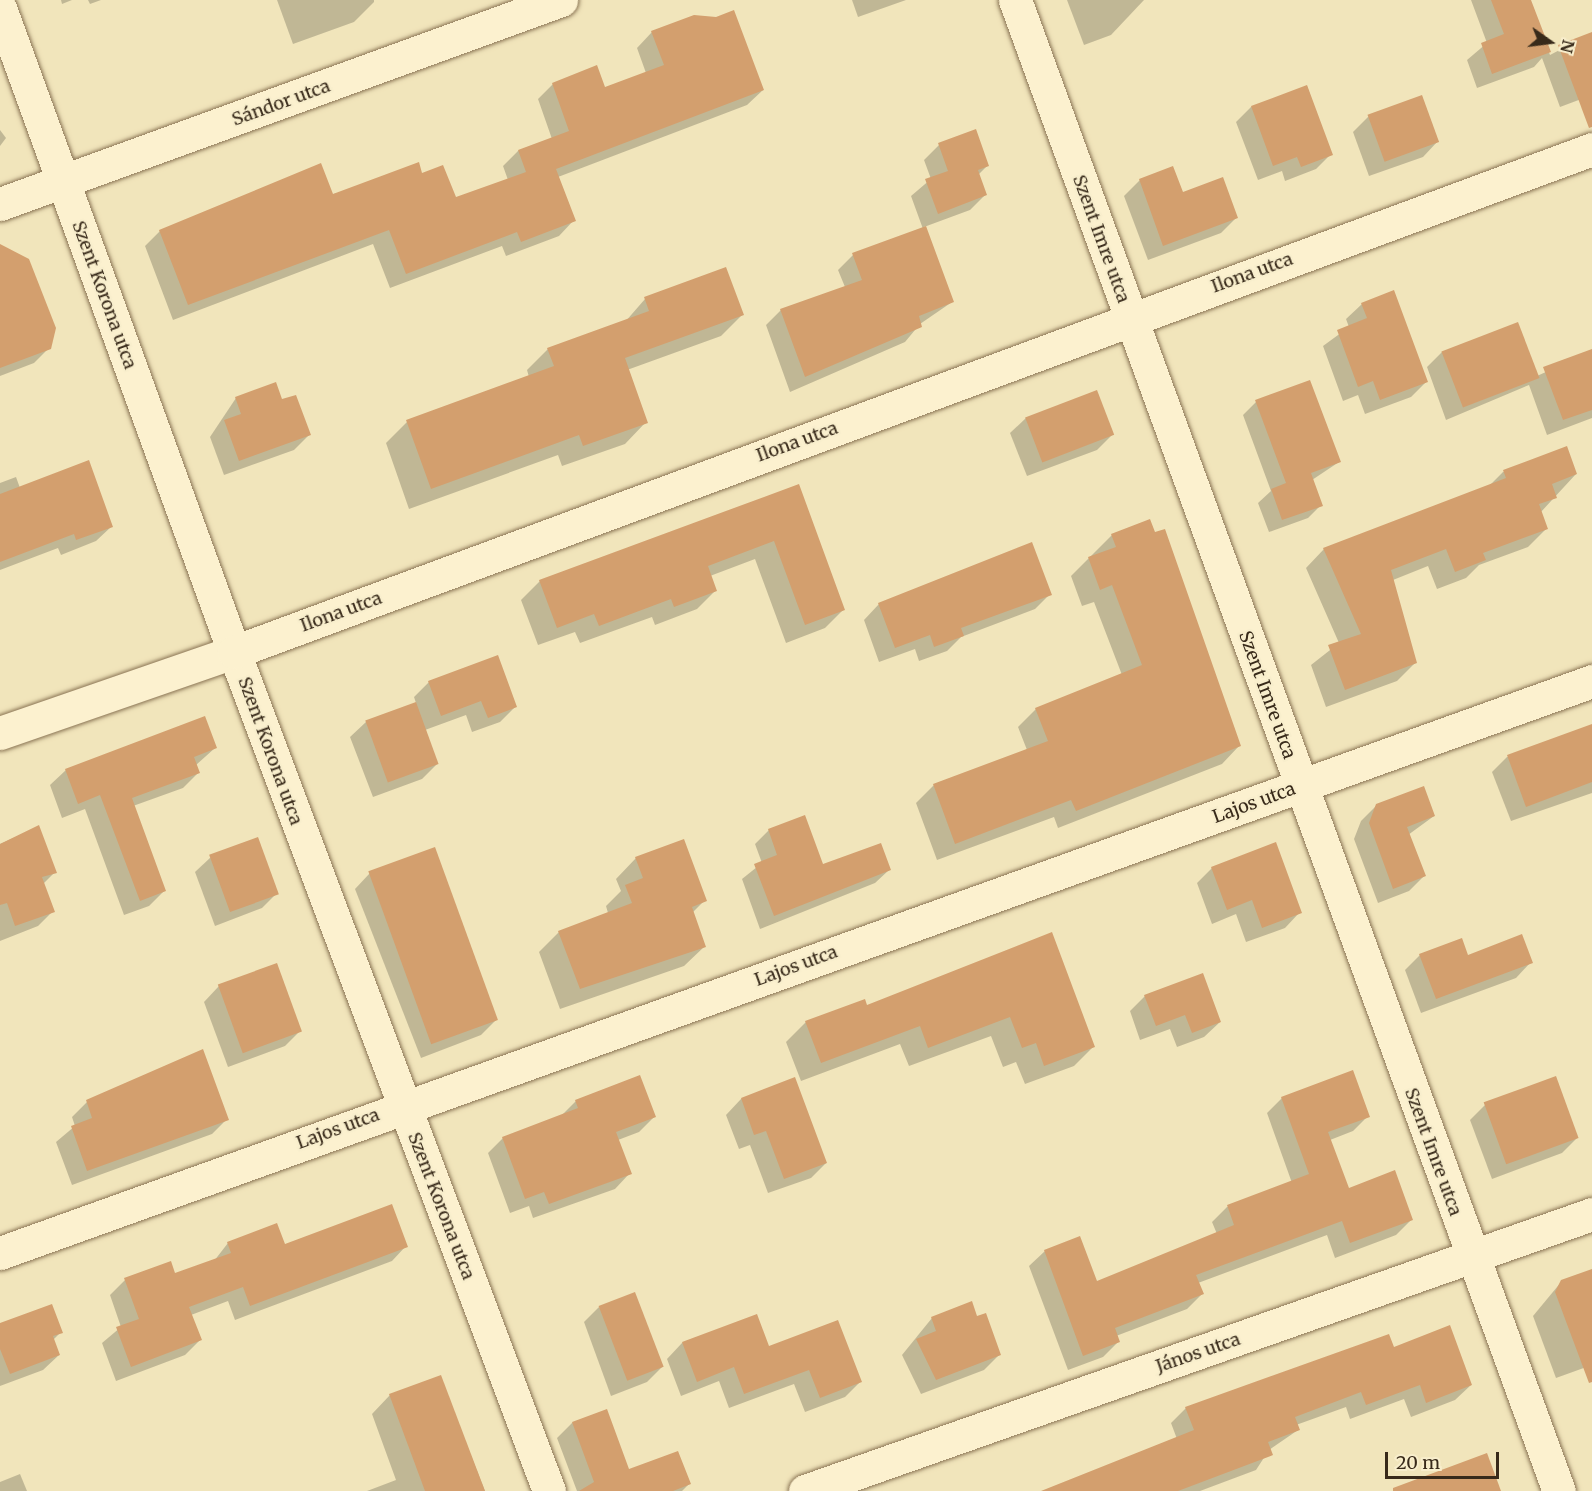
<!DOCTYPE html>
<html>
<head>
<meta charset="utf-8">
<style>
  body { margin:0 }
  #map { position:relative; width:1592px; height:1491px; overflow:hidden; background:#f1e5bb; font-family:Merriweather,serif }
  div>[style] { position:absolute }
  .shadow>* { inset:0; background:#0003 }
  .building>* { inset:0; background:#d39f6e; transform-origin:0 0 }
  .roads { filter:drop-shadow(0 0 2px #8a7454) drop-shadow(0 0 2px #8a7454) }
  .minor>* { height:33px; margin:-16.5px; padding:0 16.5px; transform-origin:16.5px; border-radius:16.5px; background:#fcf1cf }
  span { translate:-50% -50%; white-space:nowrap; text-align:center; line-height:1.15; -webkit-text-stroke:4.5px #f8eecc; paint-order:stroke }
  .street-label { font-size:18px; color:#382a1a }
  .north { position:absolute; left:1520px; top:12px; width:60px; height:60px; -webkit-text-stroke:4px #f8eecc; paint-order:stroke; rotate:104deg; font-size:16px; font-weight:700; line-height:24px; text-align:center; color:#382a1a }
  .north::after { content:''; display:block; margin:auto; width:21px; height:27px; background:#382a1a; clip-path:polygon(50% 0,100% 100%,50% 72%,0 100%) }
  .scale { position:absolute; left:1385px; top:1452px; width:114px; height:27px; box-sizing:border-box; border:3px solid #382a1a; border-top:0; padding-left:8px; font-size:18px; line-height:21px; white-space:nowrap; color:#382a1a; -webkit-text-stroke:4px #f8eecc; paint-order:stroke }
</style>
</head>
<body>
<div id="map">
  <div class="shadow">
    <i style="clip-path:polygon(61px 0,72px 0,62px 4px)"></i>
    <i style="clip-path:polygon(88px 0,101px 0,90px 4px)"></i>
    <i style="clip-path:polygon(277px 0,374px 0,374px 2px,354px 22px,293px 44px)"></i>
    <i style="clip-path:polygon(852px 0,906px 0,858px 17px)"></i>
    <i style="clip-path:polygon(1067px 0,1144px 0,1111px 35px,1084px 45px)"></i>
    <i style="clip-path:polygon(1471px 0,1529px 0,1550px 55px,1592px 33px,1592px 95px,1560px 107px,1542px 58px,1534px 67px,1477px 88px,1467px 60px,1487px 43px)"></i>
    <i style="clip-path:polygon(652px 32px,763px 90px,747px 105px,558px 177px,574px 220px,559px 236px,506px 256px,502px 246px,390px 288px,373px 244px,173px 320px,145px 246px,160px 231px,422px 175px,455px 199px,508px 180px,503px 166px,518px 151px,552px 139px,538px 99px,553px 84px,604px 89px,646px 73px,637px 48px)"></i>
    <i style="clip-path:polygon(1307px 86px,1331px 154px,1316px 169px,1285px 181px,1282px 171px,1258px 180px,1236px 122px,1251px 107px)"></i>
    <i style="clip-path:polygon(1421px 97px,1438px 141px,1423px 157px,1369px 176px,1353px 132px,1368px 117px)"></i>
    <i style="clip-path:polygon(0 130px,6px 138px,0 146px)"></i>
    <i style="clip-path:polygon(939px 145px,988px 165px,978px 175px,985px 195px,970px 210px,924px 227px,952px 302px,920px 324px,905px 342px,790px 392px,766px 325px,781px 310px,845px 287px,838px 270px,853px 255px,923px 229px,911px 196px,931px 179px,924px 160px)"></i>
    <i style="clip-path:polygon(1140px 180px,1182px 194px,1237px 217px,1221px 233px,1148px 260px,1124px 196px)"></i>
    <i style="clip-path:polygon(0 251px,49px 348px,34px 363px,0 376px)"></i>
    <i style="clip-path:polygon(645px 299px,742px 315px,721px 336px,627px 370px,646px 422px,625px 444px,562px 466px,558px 455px,409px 509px,386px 443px,407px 422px,529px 377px,527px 370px,548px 349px,625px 322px)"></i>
    <i style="clip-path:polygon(1362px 304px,1426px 382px,1411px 397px,1365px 414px,1358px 395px,1343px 401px,1323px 346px,1349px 327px,1346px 319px)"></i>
    <i style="clip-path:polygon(1592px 351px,1592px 418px,1547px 435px,1529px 385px,1446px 420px,1427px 367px,1442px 352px,1537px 376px)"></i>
    <i style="clip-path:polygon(236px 398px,281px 401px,309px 435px,294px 450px,224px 475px,210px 437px)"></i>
    <i style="clip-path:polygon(1256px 402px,1339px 462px,1312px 480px,1321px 505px,1308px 518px,1269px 532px,1258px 503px,1271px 491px,1243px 415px)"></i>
    <i style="clip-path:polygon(1026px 418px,1112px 435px,1097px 450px,1027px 476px,1010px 433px)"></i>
    <i style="clip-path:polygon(1566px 448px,1576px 474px,1540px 513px,1546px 529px,1528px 547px,1479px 565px,1466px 578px,1437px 589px,1428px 566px,1393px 580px,1415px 663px,1397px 681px,1326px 707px,1311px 665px,1339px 643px,1306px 568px,1324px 549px,1489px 486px,1503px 472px)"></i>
    <i style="clip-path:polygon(16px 477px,20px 488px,112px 526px,96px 541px,61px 555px,58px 548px,0 570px,0 483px)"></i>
    <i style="clip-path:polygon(798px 486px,843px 610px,825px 628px,786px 643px,755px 559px,710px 576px,716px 590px,697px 609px,655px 625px,652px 617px,580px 643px,575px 632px,538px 645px,521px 600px,540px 581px)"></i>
    <i style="clip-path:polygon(1112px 535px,1239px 746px,1222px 764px,1058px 828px,1054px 817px,937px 860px,916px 803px,934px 785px,1027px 750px,1018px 727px,1036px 709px,1122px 675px,1094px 602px,1082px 606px,1071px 576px)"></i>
    <i style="clip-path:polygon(1050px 594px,1035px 609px,961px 637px,947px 651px,919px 661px,915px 649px,879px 662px,864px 620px,879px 604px)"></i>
    <i style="clip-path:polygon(429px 682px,515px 707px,500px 722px,472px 732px,466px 715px,425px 730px,437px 764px,422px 779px,373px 797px,350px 737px,366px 722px,416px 703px,414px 697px)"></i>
    <i style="clip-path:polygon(1592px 726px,1592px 793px,1511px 821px,1492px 772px,1507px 757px)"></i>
    <i style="clip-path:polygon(215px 748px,196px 765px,199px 772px,183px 788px,133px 806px,164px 891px,149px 906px,124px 915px,85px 809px,62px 818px,50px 785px,66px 770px)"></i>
    <i style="clip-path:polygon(1377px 805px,1434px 816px,1408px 835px,1424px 876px,1409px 891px,1378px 903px,1354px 839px,1361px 821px)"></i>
    <i style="clip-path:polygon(38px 827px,55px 872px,43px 884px,53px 911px,38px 926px,0 941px,0 844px)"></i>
    <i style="clip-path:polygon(769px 830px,822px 866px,889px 870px,875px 883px,760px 929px,742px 879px,762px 863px,755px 844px)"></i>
    <i style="clip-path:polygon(211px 857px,277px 893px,262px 908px,215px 926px,195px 872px)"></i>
    <i style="clip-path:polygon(636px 858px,705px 900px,692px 913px,705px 946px,684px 966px,560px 1009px,539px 952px,559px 932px,608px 913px,606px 906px,621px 891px,616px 879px)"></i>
    <i style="clip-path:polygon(1212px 868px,1300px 912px,1285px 928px,1246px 942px,1236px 914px,1212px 924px,1197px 883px)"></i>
    <i style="clip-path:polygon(370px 873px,496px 1020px,481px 1035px,421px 1058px,355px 889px)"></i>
    <i style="clip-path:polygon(1051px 934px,1093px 1047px,1074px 1066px,1025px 1084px,1016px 1062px,1003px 1067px,991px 1036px,909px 1066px,900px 1044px,801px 1081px,786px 1042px,806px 1022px,866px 1007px)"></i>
    <i style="clip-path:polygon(1420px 955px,1467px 957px,1531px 962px,1516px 978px,1421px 1013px,1405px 970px)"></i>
    <i style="clip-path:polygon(219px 986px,300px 1031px,285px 1046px,228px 1067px,204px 1002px)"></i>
    <i style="clip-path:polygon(1145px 996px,1220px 1022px,1204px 1037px,1177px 1047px,1170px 1029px,1140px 1040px,1130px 1011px)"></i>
    <i style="clip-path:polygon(202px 1051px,227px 1119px,212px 1134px,72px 1185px,56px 1142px,75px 1126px,72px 1117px,87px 1102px)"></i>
    <i style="clip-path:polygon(794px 1079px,826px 1163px,811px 1178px,768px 1193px,750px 1145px,739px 1149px,726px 1115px,741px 1099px)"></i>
    <i style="clip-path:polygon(1282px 1098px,1368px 1116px,1353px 1131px,1330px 1140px,1348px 1190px,1411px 1220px,1396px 1235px,1335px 1258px,1327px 1235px,1198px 1283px,1202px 1294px,1187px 1309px,1116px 1336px,1118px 1342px,1103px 1357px,1068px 1370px,1029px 1266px,1045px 1251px,1096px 1283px,1217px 1234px,1212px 1222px,1227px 1207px,1292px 1183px,1267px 1113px)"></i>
    <i style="clip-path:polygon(576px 1101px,654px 1117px,639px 1132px,618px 1140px,630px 1173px,615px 1189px,533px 1218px,529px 1206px,510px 1213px,488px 1153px,503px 1138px,560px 1117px)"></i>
    <i style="clip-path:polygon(1485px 1105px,1577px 1138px,1562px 1153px,1492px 1179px,1470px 1120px)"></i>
    <i style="clip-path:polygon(228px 1243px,284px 1246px,406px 1246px,392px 1261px,235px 1320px,228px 1301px,191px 1315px,200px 1340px,185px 1355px,116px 1381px,102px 1343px,121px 1327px,110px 1295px,125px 1280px,170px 1263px,174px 1275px,214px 1261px)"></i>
    <i style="clip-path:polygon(1592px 1270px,1592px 1365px,1556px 1378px,1533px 1316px,1562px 1281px)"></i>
    <i style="clip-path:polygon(599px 1307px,662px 1367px,647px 1382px,611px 1396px,584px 1322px)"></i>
    <i style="clip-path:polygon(756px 1316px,768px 1348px,860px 1382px,845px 1397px,805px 1412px,794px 1384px,729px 1408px,719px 1381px,681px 1396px,667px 1359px,682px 1343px)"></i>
    <i style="clip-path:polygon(932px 1318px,976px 1318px,999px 1355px,984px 1370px,921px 1394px,902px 1355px)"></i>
    <i style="clip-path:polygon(0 1324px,61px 1332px,53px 1340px,59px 1355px,43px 1370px,0 1386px)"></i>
    <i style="clip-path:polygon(1393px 1349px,1471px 1385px,1455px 1400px,1411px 1417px,1404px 1399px,1350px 1419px,1346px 1407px,1296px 1425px,1298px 1430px,1269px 1450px,1256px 1470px,1200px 1491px,1043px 1491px,1177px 1439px,1171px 1423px,1186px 1408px)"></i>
    <i style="clip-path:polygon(440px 1377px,485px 1491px,367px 1491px,396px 1480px,372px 1414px,390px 1395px)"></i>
    <i style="clip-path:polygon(606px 1410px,628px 1471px,689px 1484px,682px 1491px,577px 1491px,557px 1438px,572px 1423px)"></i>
    <i style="clip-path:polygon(20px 1474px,27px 1491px,0 1491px,0 1482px)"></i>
  </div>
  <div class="building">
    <i style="clip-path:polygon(1491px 0,1531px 0,1551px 52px,1492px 74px,1481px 43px,1504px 34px)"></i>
    <i style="clip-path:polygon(734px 10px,764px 90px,556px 169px,576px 221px,521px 242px,517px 232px,406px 274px,389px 230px,188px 305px,159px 230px,321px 163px,333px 194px,419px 162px,422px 173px,443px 165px,456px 197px,526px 172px,518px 150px,569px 131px,552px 83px,597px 65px,605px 87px,664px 65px,651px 31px,694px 15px,716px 17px)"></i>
    <i style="clip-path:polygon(1592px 32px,1592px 127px,1589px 128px,1558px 45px)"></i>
    <i style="clip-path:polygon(1307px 85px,1333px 155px,1301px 167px,1297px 157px,1273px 166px,1251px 106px)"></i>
    <i style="left:1422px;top:95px;width:50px;height:58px;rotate:70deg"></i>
    <i style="clip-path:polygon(976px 129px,989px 166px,978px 170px,987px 195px,938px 214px,925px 179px,948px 171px,938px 143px)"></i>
    <i style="clip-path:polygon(1173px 166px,1183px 192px,1223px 177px,1238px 218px,1163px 246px,1139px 179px)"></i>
    <i style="clip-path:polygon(926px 226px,954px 302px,919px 316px,922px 327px,805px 377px,780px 309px,862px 280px,852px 253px)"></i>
    <i style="clip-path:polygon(0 244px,29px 259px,56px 328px,51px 349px,0 368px)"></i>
    <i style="clip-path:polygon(726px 267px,744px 315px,625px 358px,648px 423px,583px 446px,579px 435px,431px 489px,406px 420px,554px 366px,547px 348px,649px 311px,644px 297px)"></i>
    <i style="clip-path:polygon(1394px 290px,1428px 382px,1380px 400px,1373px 381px,1358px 387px,1337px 330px,1367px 318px,1361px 303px)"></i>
    <i style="left:1518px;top:322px;width:60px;height:82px;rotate:69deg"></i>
    <i style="clip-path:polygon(1592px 349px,1592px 410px,1563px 420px,1543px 367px)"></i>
    <i style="clip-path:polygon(1310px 380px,1341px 462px,1311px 473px,1323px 506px,1282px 520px,1271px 489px,1286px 483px,1255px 400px)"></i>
    <i style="clip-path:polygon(276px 382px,282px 399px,296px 395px,311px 435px,239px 461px,224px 420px,241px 414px,235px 397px)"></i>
    <i style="left:1097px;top:390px;width:48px;height:77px;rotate:69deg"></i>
    <i style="clip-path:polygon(1567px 446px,1577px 474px,1552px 484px,1557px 498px,1539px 504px,1548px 529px,1483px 553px,1486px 560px,1455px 572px,1446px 549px,1391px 570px,1417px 663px,1345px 690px,1328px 645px,1361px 634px,1323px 548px,1506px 478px,1503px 470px)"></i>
    <i style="clip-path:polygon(89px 460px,113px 527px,76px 540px,74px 534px,0 562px,0 494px)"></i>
    <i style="clip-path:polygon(799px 484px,845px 610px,805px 625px,774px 541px,708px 566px,717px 591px,674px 607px,671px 599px,599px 626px,594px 614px,557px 628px,539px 580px)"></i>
    <i style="clip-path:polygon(1150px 519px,1155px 532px,1165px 529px,1241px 746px,1076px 811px,1071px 800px,955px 844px,933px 784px,1048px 741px,1035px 708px,1142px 665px,1112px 585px,1100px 590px,1088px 557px,1116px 547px,1111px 534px)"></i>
    <i style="clip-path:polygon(1032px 542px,1052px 595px,961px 628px,964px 636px,934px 647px,930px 635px,895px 648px,878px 603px)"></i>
    <i style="clip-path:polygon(498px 655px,517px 707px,488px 718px,481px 701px,441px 716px,428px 681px)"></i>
    <i style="left:416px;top:702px;width:66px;height:54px;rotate:70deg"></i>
    <i style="clip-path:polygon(205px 716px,217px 748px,194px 757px,200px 773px,132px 798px,166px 891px,140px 901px,100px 795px,78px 804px,65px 769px)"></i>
    <i style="clip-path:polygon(1592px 724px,1592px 782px,1526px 807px,1507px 755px)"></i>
    <i style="clip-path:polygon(1424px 786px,1435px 816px,1407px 827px,1426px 876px,1393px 889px,1369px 823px,1376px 804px)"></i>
    <i style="clip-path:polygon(805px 815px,823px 864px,881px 843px,891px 870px,774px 916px,754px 864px,777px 855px,768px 829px)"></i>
    <i style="clip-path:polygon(39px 825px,57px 873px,42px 877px,55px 912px,15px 926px,7px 903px,0 905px,0 844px)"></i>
    <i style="left:258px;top:837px;width:61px;height:52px;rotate:70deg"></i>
    <i style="clip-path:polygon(684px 839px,707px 901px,692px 907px,706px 947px,580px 989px,558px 931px,632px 903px,625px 885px,643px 878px,635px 857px)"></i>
    <i style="clip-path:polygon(1276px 842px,1302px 913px,1262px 928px,1252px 900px,1227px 910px,1211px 867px)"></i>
    <i style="left:435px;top:847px;width:184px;height:71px;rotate:70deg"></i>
    <i style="clip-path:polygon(1052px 932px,1095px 1047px,1044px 1066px,1036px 1043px,1022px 1048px,1010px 1017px,928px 1048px,920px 1026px,821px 1063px,805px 1021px,865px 999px,867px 1005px)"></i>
    <i style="clip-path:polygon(1522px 934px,1533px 963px,1436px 999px,1419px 954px,1462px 938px,1468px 955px)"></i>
    <i style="left:277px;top:963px;width:73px;height:63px;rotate:70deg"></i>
    <i style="clip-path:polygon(1203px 973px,1221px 1022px,1192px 1033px,1185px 1015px,1156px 1026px,1144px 995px)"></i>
    <i style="clip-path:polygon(203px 1049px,229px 1120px,87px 1171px,71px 1126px,92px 1118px,86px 1100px)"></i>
    <i style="clip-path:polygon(1353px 1070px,1370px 1117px,1328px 1132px,1349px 1188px,1395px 1170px,1413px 1220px,1350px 1243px,1342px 1221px,1196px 1275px,1204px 1294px,1115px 1328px,1120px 1342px,1083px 1356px,1044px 1250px,1080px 1236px,1097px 1281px,1234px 1225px,1227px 1205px,1309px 1174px,1281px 1097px)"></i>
    <i style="clip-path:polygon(640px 1075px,656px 1117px,616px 1132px,632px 1174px,549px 1204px,544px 1192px,525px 1199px,502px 1137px,578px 1108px,575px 1100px)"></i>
    <i style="left:1556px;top:1076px;width:66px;height:77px;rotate:70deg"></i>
    <i style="clip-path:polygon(795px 1077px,827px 1163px,784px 1179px,766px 1131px,754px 1135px,741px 1098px)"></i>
    <i style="clip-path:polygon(392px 1204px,408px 1247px,250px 1306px,243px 1287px,189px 1307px,202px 1340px,131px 1367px,116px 1327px,139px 1319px,124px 1278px,171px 1261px,175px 1273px,231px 1253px,227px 1242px,277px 1223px,285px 1244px)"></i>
    <i style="clip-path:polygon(1592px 1269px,1592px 1382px,1589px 1383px,1555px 1292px,1561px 1280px)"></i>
    <i style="left:635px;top:1292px;width:80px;height:39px;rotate:69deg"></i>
    <i style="clip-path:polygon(972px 1301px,977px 1316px,986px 1313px,1001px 1355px,936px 1380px,916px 1339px,936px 1331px,931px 1317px)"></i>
    <i style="clip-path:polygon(52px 1304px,63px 1333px,53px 1336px,60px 1355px,10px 1374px,0 1349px,0 1323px)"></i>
    <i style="clip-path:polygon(757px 1314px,769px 1346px,838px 1320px,862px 1382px,820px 1398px,809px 1370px,744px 1394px,734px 1367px,697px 1382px,682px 1342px)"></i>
    <i style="clip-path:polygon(1450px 1325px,1472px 1385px,1426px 1403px,1420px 1385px,1366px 1405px,1361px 1392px,1295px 1417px,1300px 1430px,1268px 1442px,1273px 1455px,1178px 1491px,1041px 1491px,1194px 1430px,1185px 1407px,1389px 1334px,1394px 1347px)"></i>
    <i style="clip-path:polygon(441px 1375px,485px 1491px,425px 1491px,389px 1394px)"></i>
    <i style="clip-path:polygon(607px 1409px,629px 1469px,678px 1451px,691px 1484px,673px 1491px,579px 1491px,594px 1482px,572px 1422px)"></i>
    <i style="clip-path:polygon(1487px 1453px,1501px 1491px,1393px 1491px,1393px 1488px)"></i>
  </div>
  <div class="roads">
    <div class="minor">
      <i style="left:1015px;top:0;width:1587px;rotate:69.96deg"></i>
      <i style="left:0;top:8px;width:685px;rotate:70.03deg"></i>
      <i style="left:234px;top:652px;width:896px;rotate:69.42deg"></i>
      <i style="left:0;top:204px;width:597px;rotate:-19.98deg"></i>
      <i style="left:0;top:733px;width:248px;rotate:-19.1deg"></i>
      <i style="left:234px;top:652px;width:1448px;rotate:-20.32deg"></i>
      <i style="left:0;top:1253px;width:1692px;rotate:-19.76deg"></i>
      <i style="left:805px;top:1491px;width:834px;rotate:-19.39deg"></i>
    </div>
  </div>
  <div class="street-label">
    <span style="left:281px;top:103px;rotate:-20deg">Sándor utca</span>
    <span style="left:1101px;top:239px;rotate:70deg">Szent Imre utca</span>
    <span style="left:1252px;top:273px;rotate:-20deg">Ilona utca</span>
    <span style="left:104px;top:295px;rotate:70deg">Szent Korona utca</span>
    <span style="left:797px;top:442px;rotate:-20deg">Ilona utca</span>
    <span style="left:341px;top:612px;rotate:-20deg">Ilona utca</span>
    <span style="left:1267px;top:695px;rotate:70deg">Szent Imre utca</span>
    <span style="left:270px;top:751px;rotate:70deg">Szent Korona utca</span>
    <span style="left:1254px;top:803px;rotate:-20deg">Lajos utca</span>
    <span style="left:796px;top:966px;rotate:-20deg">Lajos utca</span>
    <span style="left:338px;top:1129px;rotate:-20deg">Lajos utca</span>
    <span style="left:1433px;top:1152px;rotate:70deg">Szent Imre utca</span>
    <span style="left:441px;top:1206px;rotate:69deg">Szent Korona utca</span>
    <span style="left:1198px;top:1353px;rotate:-19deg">János utca</span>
  </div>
  <div class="north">N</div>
  <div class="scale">20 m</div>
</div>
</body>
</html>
